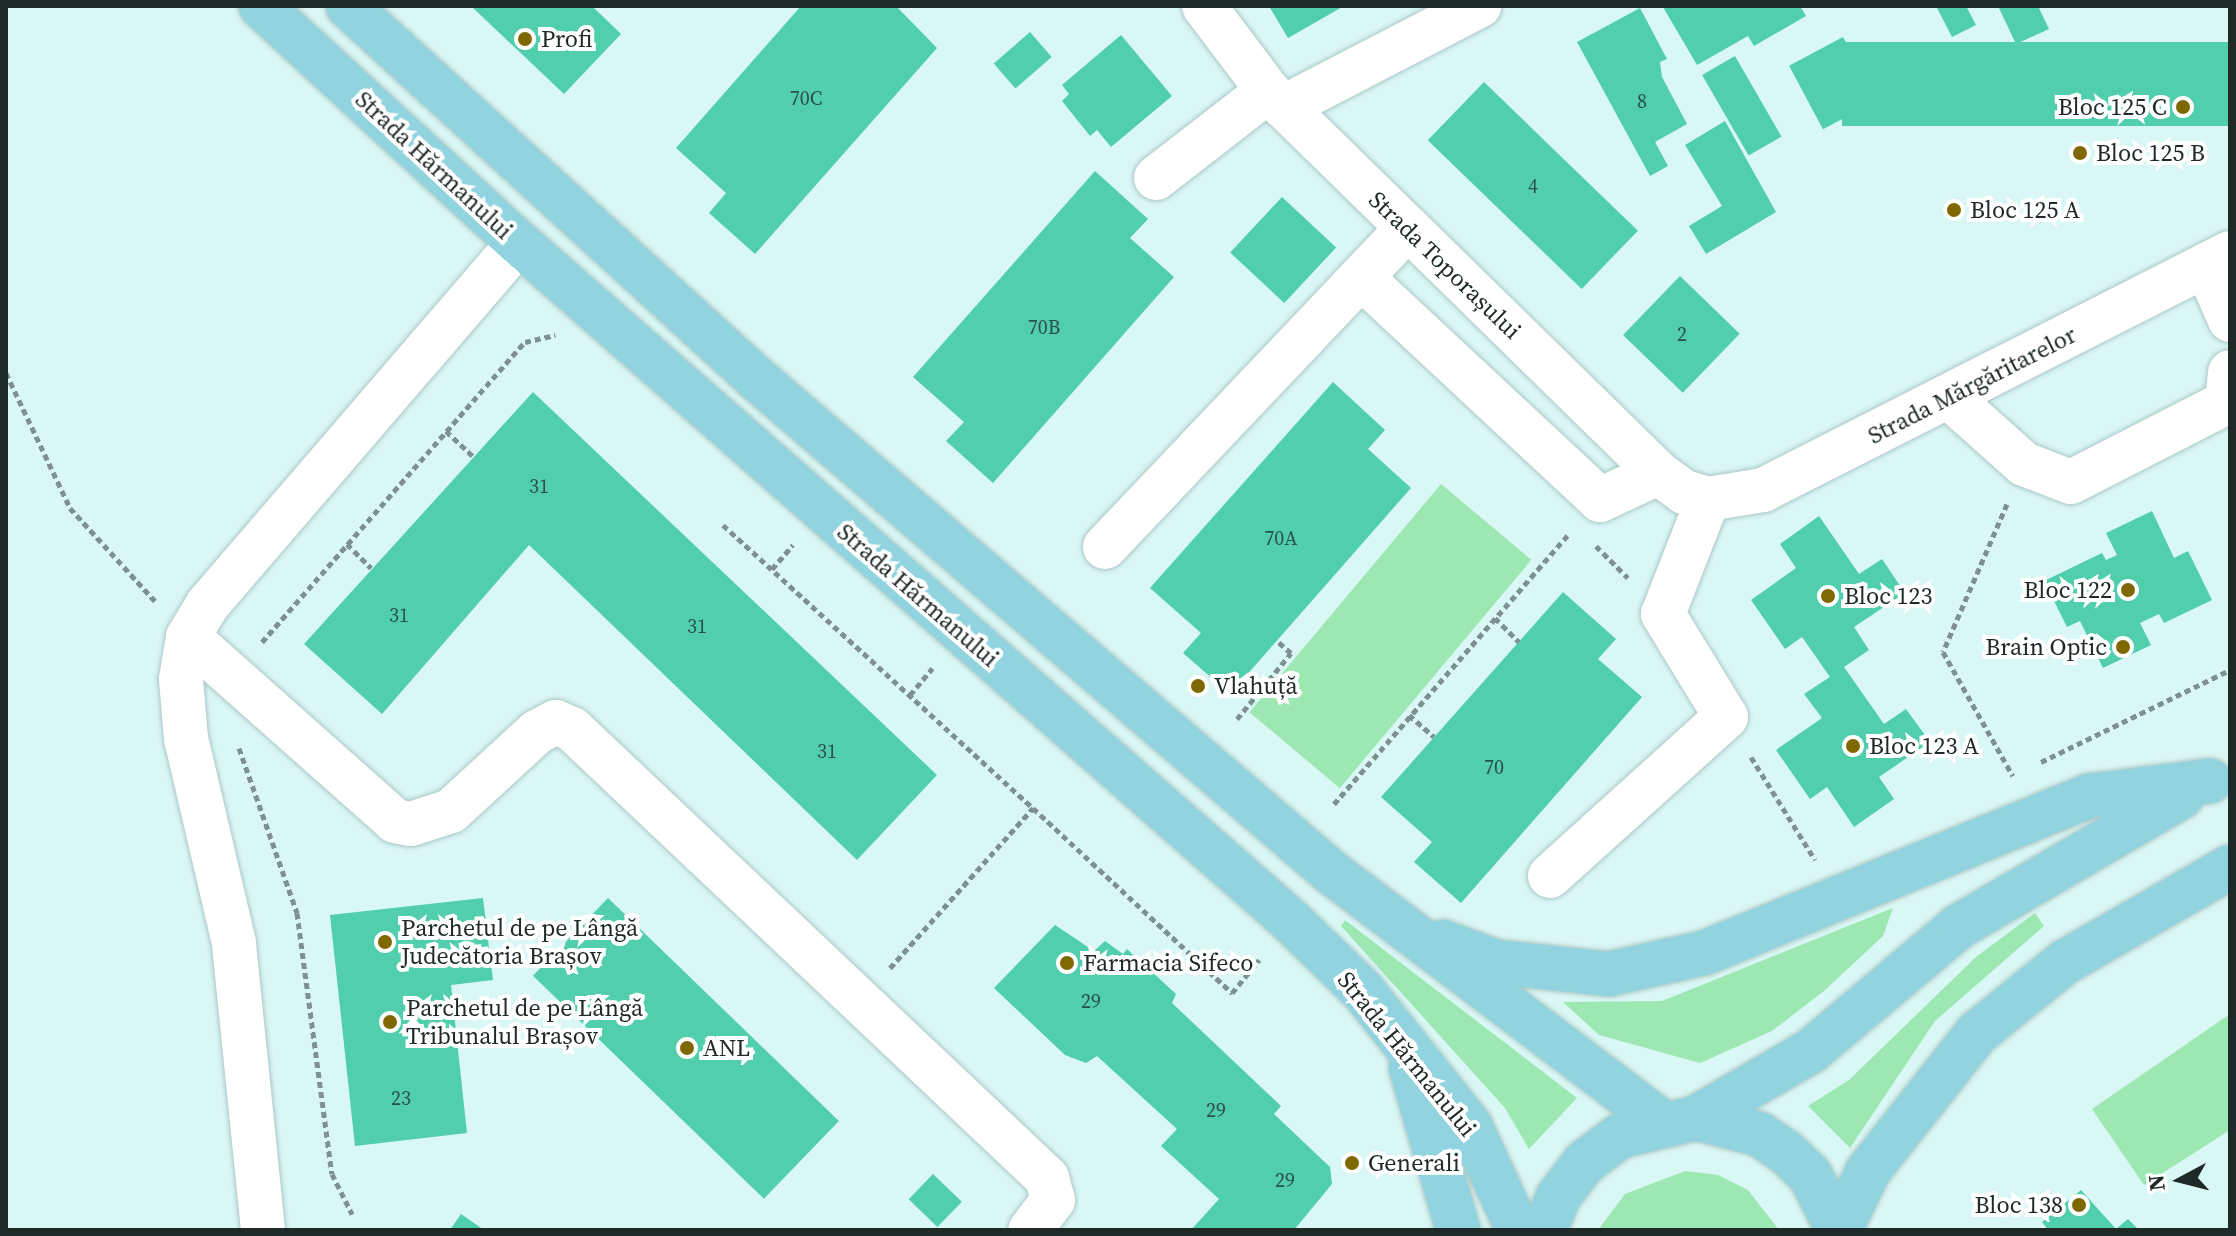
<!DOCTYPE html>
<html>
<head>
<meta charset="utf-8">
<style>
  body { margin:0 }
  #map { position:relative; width:2236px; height:1236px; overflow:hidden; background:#d9f7f5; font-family:"Source Serif 4",serif }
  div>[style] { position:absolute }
  .green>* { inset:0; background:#9de8b2; transform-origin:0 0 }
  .building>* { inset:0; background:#51ceac; transform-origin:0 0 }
  .path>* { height:5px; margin-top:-2.5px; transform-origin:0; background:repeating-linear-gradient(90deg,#7d9190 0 6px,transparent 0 10px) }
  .roads { filter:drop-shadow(0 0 2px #acc8c6) drop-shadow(0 0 2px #acc8c6) }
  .minor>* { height:44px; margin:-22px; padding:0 22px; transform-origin:22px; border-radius:22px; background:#fff }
  .major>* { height:44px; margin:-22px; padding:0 22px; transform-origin:22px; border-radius:22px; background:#91d4e0 }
  .dots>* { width:22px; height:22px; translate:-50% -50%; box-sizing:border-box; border:4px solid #fff; border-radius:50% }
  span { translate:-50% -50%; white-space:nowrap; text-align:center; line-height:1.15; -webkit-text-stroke:8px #fff; paint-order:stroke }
  .number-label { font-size:20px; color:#2b5249 }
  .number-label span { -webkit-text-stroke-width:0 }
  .poi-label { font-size:24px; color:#1e2928 }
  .left { translate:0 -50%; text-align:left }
  .right { translate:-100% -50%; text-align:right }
  .street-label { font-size:24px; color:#1e2928 }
  .frame { position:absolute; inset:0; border:8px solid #1e2928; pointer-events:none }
  .north { position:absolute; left:2140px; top:1140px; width:80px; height:80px; -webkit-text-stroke:6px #fff; paint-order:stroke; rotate:263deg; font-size:22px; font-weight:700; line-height:32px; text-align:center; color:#1e2928 }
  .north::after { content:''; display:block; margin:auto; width:28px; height:36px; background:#1e2928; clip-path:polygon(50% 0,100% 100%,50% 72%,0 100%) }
</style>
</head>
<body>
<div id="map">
  <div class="green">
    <i style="left:1441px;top:484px;width:118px;height:298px;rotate:40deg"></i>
    <i style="clip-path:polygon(1893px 908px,1883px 936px,1824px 991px,1772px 1031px,1700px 1063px,1599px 1035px,1563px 1002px,1662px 1001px)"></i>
    <i style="clip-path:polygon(2035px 913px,2044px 926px,1935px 1021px,1850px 1148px,1808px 1106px,1849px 1080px,1976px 957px)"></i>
    <i style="clip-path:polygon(1345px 920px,1577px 1098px,1529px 1149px,1505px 1108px,1341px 926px)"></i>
    <i style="clip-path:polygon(2230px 1014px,2230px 1130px,2144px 1185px,2092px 1109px)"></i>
    <i style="clip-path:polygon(1685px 1171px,1718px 1175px,1748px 1190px,1779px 1230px,1598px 1230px,1625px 1194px)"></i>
  </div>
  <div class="building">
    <i style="clip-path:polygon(471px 6px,592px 6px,621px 34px,564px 94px)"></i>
    <i style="clip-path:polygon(801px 6px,896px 6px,937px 48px,755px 254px,709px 213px,726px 193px,676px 148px)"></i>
    <i style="clip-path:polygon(1269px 6px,1344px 6px,1288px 38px)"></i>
    <i style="clip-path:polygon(1800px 6px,1806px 16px,1754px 46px,1748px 36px,1697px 65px,1663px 7px)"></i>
    <i style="clip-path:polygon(1936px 6px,1966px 6px,1976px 25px,1952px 37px)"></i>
    <i style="clip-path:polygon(1998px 6px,2038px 6px,2049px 29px,2016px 44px)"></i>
    <i style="clip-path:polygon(1640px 8px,1667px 59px,1660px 62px,1662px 77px,1687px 124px,1655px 142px,1668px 166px,1650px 176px,1577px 42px)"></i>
    <i style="left:1030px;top:32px;width:33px;height:48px;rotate:49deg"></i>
    <i style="clip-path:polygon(1121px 35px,1172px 96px,1111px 147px,1097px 130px,1090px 136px,1062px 101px,1069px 94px,1062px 85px)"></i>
    <i style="left:1843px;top:37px;width:72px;height:61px;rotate:62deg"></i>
    <i style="left:2230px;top:42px;width:84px;height:388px;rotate:90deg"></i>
    <i style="left:1735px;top:56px;width:93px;height:38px;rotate:60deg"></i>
    <i style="left:1484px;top:82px;width:214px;height:81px;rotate:44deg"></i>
    <i style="clip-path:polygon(1725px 121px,1776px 212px,1706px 254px,1689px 226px,1722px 206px,1685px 145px)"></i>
    <i style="clip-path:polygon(1095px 171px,1148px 219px,1130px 238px,1174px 277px,993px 483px,946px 441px,964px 422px,913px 377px)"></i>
    <i style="left:1282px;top:197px;width:74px;height:76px;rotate:43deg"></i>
    <i style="left:1680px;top:276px;width:83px;height:82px;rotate:44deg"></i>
    <i style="clip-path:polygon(1333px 382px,1385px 430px,1368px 449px,1411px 488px,1230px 694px,1183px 653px,1201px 633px,1150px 588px)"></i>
    <i style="clip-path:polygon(533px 392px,937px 775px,857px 860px,529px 545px,382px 714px,304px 644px)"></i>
    <i style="clip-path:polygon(2152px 511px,2174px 558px,2188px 551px,2212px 600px,2164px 623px,2159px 614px,2140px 623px,2151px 645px,2103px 668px,2080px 621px,2067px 627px,2044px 581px,2102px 553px,2106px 560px,2117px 555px,2106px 533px)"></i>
    <i style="clip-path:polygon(1819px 516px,1859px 574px,1882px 559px,1905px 593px,1854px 627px,1869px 650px,1844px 667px,1884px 724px,1906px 709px,1930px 742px,1879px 777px,1894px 799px,1854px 827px,1827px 787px,1810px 799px,1776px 750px,1822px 718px,1804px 694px,1830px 677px,1802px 637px,1785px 649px,1751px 600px,1796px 568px,1780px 544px)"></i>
    <i style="clip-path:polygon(1563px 592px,1616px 639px,1598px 659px,1642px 697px,1461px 903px,1414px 862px,1432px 842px,1381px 797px)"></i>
    <i style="clip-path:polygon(483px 898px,493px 980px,451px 985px,467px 1133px,355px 1146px,330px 915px)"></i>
    <i style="left:608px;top:898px;width:321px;height:108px;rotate:44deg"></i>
    <i style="clip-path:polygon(1055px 925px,1094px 951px,1105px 941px,1123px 954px,1127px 949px,1176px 994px,1172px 1003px,1281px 1106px,1274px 1114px,1330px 1167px,1332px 1184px,1294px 1230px,1191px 1230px,1219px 1199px,1161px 1146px,1177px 1129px,1097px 1056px,1086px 1063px,1065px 1055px,994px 988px)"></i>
    <i style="left:933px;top:1174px;width:40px;height:35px;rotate:44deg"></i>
    <i style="clip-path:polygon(2081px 1190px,2116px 1229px,2128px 1219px,2139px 1230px,2048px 1230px,2042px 1222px)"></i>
    <i style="clip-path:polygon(461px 1214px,484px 1230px,450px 1230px)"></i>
  </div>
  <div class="path">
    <i style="left:6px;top:373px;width:149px;rotate:64.6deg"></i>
    <i style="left:70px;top:508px;width:126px;rotate:47.6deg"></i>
    <i style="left:446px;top:431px;width:37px;rotate:43deg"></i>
    <i style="left:2007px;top:504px;width:161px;rotate:113.4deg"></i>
    <i style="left:1943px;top:652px;width:142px;rotate:60.6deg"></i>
    <i style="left:723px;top:525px;width:420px;rotate:42.4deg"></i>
    <i style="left:347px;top:544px;width:34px;rotate:45deg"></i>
    <i style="left:1596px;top:546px;width:45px;rotate:45deg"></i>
    <i style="left:772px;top:569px;width:32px;rotate:-49deg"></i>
    <i style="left:1495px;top:618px;width:34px;rotate:45deg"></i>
    <i style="left:262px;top:642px;width:399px;rotate:-48.8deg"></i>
    <i style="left:525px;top:342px;width:31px;rotate:-13deg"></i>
    <i style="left:910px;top:695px;width:35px;rotate:-50deg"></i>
    <i style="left:1409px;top:715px;width:33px;rotate:41deg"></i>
    <i style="left:1237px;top:719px;width:85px;rotate:-50.7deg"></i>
    <i style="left:1291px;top:653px;width:18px;rotate:-139deg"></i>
    <i style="left:239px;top:748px;width:175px;rotate:70.6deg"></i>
    <i style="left:297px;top:913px;width:263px;rotate:82.4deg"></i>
    <i style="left:332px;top:1174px;width:45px;rotate:63.4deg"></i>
    <i style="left:1751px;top:757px;width:121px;rotate:58.1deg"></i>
    <i style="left:2041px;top:762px;width:210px;rotate:-26deg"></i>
    <i style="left:1334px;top:804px;width:358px;rotate:-49deg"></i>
    <i style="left:890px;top:968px;width:215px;rotate:-48.2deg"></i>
    <i style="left:1033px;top:808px;width:272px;rotate:42.9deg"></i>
    <i style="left:1232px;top:993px;width:43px;rotate:-50.7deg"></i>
  </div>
  <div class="roads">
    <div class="minor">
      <i style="left:1204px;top:6px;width:106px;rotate:53deg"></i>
      <i style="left:1268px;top:91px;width:196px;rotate:44.4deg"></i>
      <i style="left:1408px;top:228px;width:350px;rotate:44.4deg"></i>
      <i style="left:1658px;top:473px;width:32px;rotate:36deg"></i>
      <i style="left:1684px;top:492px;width:25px;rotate:16deg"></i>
      <i style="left:1708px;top:499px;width:56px;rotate:-9.3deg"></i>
      <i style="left:1763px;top:490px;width:524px;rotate:-26.91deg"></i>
      <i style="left:1284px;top:107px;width:220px;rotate:-27.4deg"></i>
      <i style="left:1156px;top:178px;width:142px;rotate:-37.8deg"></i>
      <i style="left:2206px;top:265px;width:60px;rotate:66.4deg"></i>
      <i style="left:1361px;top:277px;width:327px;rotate:43deg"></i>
      <i style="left:1600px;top:500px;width:64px;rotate:-25deg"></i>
      <i style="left:1950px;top:398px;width:99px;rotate:41.7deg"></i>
      <i style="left:2024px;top:464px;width:50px;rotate:21deg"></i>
      <i style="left:2071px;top:482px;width:175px;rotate:-27.1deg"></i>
      <i style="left:2227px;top:402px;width:30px;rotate:-84deg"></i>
      <i style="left:1105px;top:547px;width:440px;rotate:-46.5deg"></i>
      <i style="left:188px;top:637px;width:277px;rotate:41.6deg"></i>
      <i style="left:395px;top:821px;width:16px;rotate:11deg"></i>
      <i style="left:411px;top:824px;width:42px;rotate:-18deg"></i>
      <i style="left:451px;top:811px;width:117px;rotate:-42.6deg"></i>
      <i style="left:537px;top:732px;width:21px;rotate:-28deg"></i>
      <i style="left:556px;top:722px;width:17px;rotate:24deg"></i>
      <i style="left:572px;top:729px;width:654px;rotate:43.39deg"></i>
      <i style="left:1047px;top:1178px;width:23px;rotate:75deg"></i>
      <i style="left:1053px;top:1200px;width:38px;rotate:127deg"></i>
      <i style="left:1550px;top:876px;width:237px;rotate:-42.1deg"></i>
      <i style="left:1726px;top:717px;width:121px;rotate:-121.5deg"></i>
      <i style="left:1663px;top:614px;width:123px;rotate:-68.6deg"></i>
      <i style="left:263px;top:1230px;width:288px;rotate:-95.8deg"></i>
      <i style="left:234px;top:943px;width:210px;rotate:-103.2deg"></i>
      <i style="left:186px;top:739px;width:60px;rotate:-94.8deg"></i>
      <i style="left:181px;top:679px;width:43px;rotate:-80.5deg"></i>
      <i style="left:188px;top:637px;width:39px;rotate:-59deg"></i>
      <i style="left:208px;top:604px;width:476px;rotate:-49.3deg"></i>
    </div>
    <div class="major">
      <i style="left:261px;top:6px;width:350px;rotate:42.6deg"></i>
      <i style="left:519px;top:243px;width:1027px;rotate:41.29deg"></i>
      <i style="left:1291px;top:921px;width:99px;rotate:44.2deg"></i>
      <i style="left:1362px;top:990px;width:174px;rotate:51.5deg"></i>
      <i style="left:1470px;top:1126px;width:115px;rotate:65.2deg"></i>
      <i style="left:348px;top:6px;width:554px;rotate:42.36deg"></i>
      <i style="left:757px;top:379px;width:757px;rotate:40.66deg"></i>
      <i style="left:1331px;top:872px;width:414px;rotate:37.1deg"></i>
      <i style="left:1443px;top:942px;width:57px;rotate:20.7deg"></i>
      <i style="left:1496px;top:962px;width:114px;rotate:6.1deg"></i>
      <i style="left:1609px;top:974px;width:97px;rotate:-12.5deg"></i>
      <i style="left:1704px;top:953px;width:416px;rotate:-22.2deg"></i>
      <i style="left:2089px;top:796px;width:122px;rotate:-7.1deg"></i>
      <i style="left:1411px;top:1067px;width:170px;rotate:73.9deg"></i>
      <i style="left:1696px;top:1118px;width:133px;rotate:-30.2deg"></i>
      <i style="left:1811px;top:1051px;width:192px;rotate:-40.1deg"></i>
      <i style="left:1958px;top:927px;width:259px;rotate:-30.3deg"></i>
      <i style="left:1545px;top:1230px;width:35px;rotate:-68deg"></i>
      <i style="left:1558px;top:1197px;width:44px;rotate:-52.4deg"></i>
      <i style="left:1585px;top:1162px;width:44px;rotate:-36.6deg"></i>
      <i style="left:1620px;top:1136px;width:78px;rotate:-13.3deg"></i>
      <i style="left:1696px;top:1118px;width:65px;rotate:14.3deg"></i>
      <i style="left:1759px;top:1134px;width:32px;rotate:34deg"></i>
      <i style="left:1786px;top:1152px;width:33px;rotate:44deg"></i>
      <i style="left:1810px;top:1175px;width:62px;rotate:63deg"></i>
      <i style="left:1840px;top:1230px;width:65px;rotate:-64.6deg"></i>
      <i style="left:1868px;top:1171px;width:176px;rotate:-51.7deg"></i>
      <i style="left:1977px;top:1033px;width:113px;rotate:-38.9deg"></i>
      <i style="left:2065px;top:962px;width:190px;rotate:-29.9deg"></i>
    </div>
  </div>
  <div class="dots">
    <i style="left:525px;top:39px;background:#806800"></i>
    <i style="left:2183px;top:107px;background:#806800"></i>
    <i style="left:2080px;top:153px;background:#806800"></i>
    <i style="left:1954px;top:210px;background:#806800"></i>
    <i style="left:2128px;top:590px;background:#806800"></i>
    <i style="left:1828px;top:596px;background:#806800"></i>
    <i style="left:2123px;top:647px;background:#806800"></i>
    <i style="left:1198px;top:686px;background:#806800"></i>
    <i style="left:1853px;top:746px;background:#806800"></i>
    <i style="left:385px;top:942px;background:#806800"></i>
    <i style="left:1067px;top:963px;background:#806800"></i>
    <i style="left:390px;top:1022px;background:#806800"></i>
    <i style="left:687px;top:1048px;background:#806800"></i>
    <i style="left:1352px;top:1163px;background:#806800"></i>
    <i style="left:2079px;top:1205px;background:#806800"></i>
  </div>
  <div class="number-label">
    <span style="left:806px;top:98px">70C</span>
    <span style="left:1642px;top:101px">8</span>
    <span style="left:1533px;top:186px">4</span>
    <span style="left:1044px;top:327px">70B</span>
    <span style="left:1682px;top:334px">2</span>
    <span style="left:539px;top:486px">31</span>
    <span style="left:1281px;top:538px">70A</span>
    <span style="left:399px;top:615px">31</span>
    <span style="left:697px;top:626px">31</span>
    <span style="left:827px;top:751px">31</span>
    <span style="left:1494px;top:767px">70</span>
    <span style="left:1091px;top:1001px">29</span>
    <span style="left:401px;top:1098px">23</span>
    <span style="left:1216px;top:1110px">29</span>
    <span style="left:1285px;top:1180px">29</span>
  </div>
  <div class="poi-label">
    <span class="left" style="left:541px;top:39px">Profi</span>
    <span class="right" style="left:2167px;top:107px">Bloc 125 C</span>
    <span class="left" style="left:2096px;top:153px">Bloc 125 B</span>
    <span class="left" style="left:1970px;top:210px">Bloc 125 A</span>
    <span class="right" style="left:2112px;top:590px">Bloc 122</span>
    <span class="left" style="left:1844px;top:596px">Bloc 123</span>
    <span class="right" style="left:2107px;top:647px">Brain Optic</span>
    <span class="left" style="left:1214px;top:686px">Vlahuță</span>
    <span class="left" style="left:1869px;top:746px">Bloc 123 A</span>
    <span class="left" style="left:401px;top:942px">Parchetul de pe Lângă<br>Judecătoria Brașov</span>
    <span class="left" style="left:1083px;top:963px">Farmacia Sifeco</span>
    <span class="left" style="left:406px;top:1022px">Parchetul de pe Lângă<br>Tribunalul Brașov</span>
    <span class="left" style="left:703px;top:1048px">ANL</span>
    <span class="left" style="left:1368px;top:1163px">Generali</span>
    <span class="right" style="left:2063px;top:1205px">Bloc 138</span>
  </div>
  <div class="street-label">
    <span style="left:434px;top:165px;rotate:43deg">Strada Hărmanului</span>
    <span style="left:1445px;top:265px;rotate:44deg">Strada Toporașului</span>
    <span style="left:1972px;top:385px;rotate:-27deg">Strada Mărgăritarelor</span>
    <span style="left:918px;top:595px;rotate:41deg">Strada Hărmanului</span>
    <span style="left:1407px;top:1054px;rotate:51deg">Strada Hărmanului</span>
  </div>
  <div class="frame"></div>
  <div class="north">N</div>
</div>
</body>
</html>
